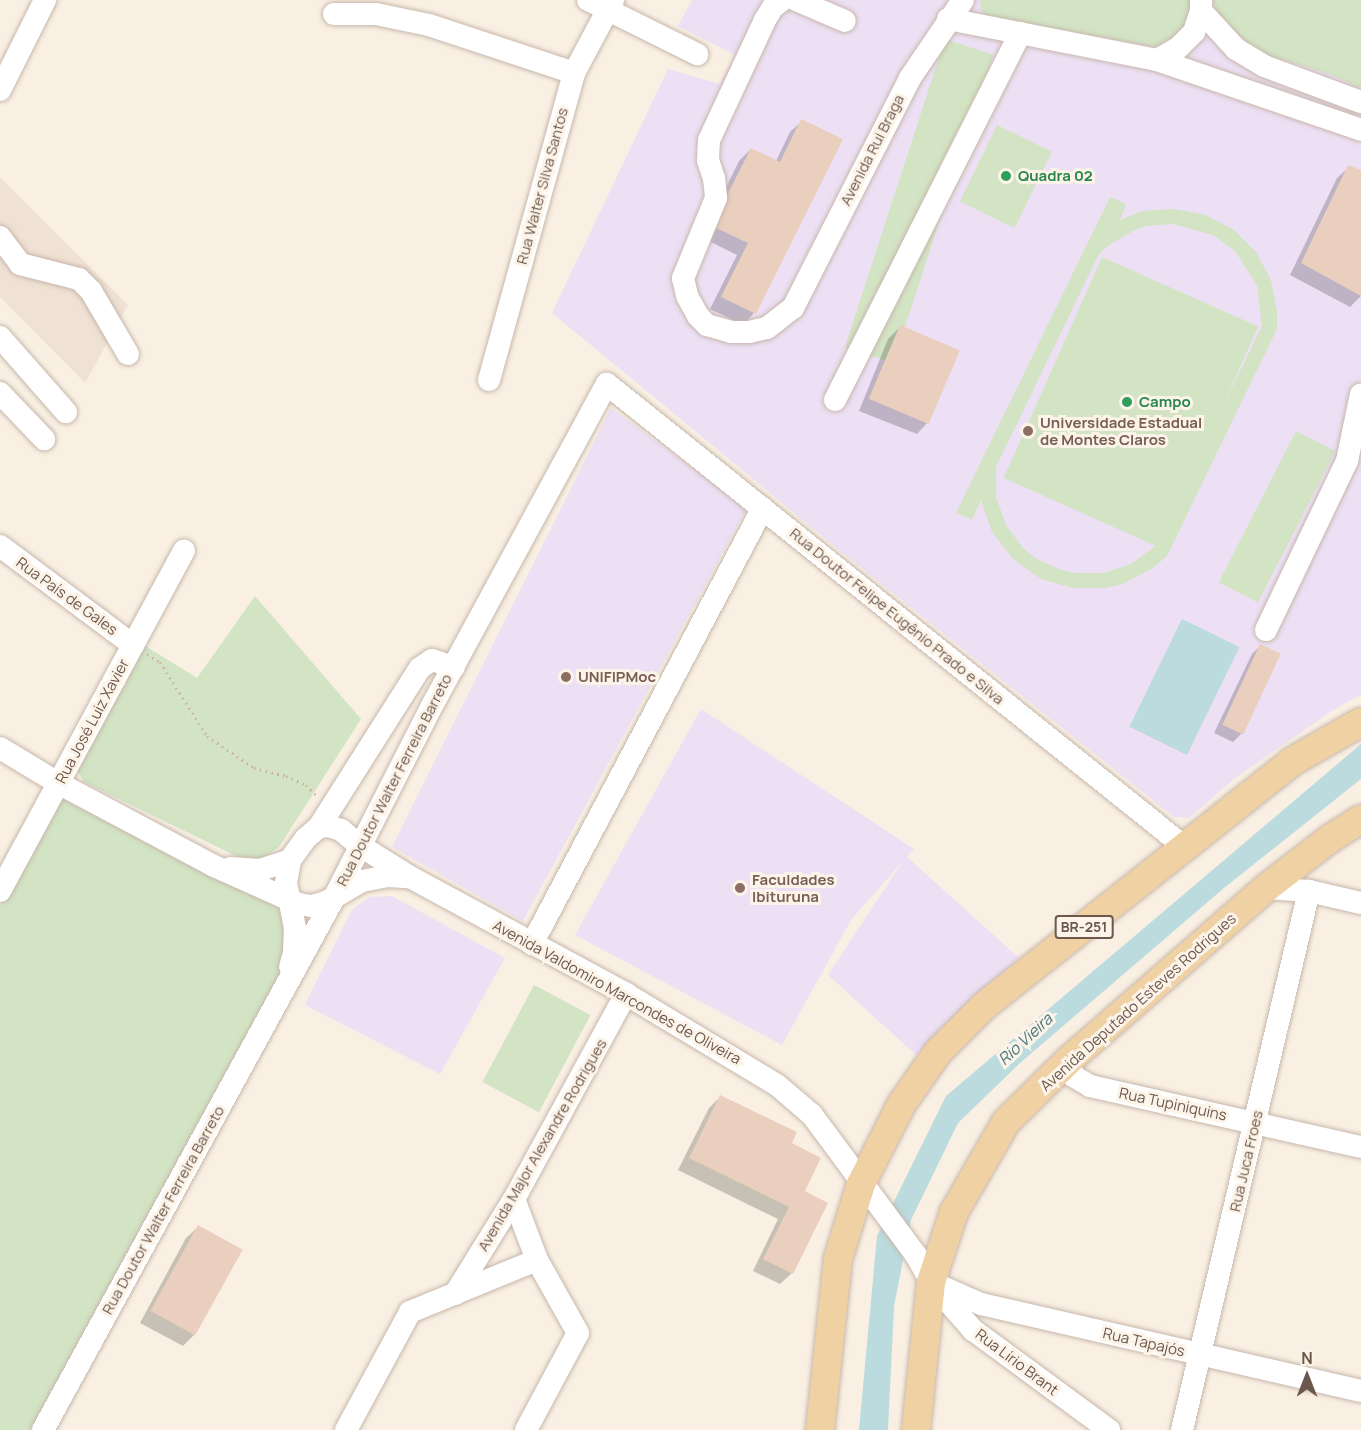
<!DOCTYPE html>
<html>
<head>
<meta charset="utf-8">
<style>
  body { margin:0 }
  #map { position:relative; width:1361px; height:1430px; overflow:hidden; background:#f9f0e3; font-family:Manrope,sans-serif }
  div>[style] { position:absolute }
  .residential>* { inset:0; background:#efe1d3 }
  .education>* { inset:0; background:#ede0f5 }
  .green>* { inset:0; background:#d2e4c4; transform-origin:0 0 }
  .water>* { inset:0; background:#bbdbdf; transform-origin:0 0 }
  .shadow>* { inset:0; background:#0003 }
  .building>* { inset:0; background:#eacfbf; transform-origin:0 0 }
  .path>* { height:3px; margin-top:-1.5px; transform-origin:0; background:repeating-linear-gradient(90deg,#cfb2a2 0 1.5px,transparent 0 6px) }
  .roads { filter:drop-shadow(0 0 2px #c8b7ac) drop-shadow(0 0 2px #c8b7ac) }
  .minor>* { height:22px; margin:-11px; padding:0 11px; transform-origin:11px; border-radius:11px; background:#fff }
  .major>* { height:28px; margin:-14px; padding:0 14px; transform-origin:14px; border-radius:14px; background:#efd1a4 }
  .dots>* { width:16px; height:16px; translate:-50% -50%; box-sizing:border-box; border:3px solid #fcf4e9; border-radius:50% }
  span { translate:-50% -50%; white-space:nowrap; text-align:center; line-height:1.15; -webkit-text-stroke:6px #fcf4e9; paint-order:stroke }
  .shield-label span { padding:2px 4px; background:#fcf4e9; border:2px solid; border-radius:4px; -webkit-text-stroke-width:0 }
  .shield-label { font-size:14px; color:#6d574d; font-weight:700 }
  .street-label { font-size:15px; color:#6d574d }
  .leisure-label { font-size:15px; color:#27864d; font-weight:700 }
  .left { translate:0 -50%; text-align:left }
  .education-label { font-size:15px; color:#785e54; font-weight:700 }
  .water-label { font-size:16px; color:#4a777e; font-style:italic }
  .north { position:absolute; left:1277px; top:1346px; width:60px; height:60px; -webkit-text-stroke:4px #fcf4e9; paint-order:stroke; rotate:0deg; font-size:16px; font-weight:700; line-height:24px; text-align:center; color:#6d574d }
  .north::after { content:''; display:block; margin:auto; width:21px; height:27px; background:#6d574d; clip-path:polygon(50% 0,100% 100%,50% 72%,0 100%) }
</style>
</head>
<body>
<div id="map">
  <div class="residential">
    <i style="clip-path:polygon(0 177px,128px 305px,85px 383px,0 297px)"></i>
  </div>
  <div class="education">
    <i style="clip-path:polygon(692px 0,1361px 0,1361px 695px,1333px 710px,1234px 779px,1189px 818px,1174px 817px,839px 550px,552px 313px,668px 69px,720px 84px,735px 55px,678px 26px)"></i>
    <i style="clip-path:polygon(611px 408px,747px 508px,523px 921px,392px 847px)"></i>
    <i style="clip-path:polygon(701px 709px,914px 849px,907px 857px,1019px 958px,916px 1055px,828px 975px,903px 861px,851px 920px,782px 1045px,575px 935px)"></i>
    <i style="clip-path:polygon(392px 896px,505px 958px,440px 1074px,305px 1005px,352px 909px,370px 897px)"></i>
  </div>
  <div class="green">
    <i style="clip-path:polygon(980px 0,1190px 0,1190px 12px,1186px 31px,1174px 42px,1156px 47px,987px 17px,981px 10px)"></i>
    <i style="clip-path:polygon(1213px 0,1361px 0,1361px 88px,1329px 74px,1259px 52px,1219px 19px)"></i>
    <i style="left:945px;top:39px;width:51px;height:324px;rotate:18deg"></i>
    <i style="left:997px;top:125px;width:61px;height:85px;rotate:26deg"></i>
    <i style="clip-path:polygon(evenodd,1110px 197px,1126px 204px,1120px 220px,1142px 211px,1174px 209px,1206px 215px,1234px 230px,1256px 252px,1271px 280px,1277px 311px,1277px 329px,1167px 556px,1153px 568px,1123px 584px,1106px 588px,1073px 588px,1041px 579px,1013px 559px,992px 532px,981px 500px,972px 520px,956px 513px,1110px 197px,1173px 224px,1213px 235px,1235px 251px,1257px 285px,1262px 326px,1154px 547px,1131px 564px,1104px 573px,1075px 573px,1061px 570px,1035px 558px,1023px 548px,1006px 525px,996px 497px,996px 467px,1099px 254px,1109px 245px,1133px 231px,1146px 226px,1173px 224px)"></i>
    <i style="left:1102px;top:257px;width:171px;height:242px;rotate:24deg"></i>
    <i style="left:1296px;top:431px;width:44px;height:170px;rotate:27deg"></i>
    <i style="clip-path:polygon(255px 596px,361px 719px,279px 847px,261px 859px,240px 858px,84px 782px,77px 770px,144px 645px,197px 678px)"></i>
    <i style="clip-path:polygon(62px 796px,276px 905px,283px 918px,287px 961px,36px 1430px,0 1430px,0 906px,57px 800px)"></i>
    <i style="left:534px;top:985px;width:64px;height:110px;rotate:28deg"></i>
  </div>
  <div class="water">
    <i style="left:1182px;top:619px;width:64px;height:120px;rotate:26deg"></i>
    <i style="clip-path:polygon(1361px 744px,1361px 779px,1224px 888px,1020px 1063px,958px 1123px,911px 1220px,894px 1306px,888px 1430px,859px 1430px,877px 1236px,946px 1096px)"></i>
  </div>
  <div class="shadow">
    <i style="clip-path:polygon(802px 121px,754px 313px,743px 325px,710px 309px,737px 255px,705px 239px,708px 224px,739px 161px,751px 149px,776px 161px,790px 132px)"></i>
    <i style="clip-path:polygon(1349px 167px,1361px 172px,1361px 296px,1350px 307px,1290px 275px,1337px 178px)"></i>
    <i style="clip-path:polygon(900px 327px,958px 351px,928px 422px,917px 434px,859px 411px,888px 339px)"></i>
    <i style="clip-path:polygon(1260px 646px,1242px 733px,1233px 742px,1214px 733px,1252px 654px)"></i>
    <i style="clip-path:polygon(721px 1096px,790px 1144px,792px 1273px,780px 1284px,753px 1271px,778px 1219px,678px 1170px,709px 1108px)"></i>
    <i style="clip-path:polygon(198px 1227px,195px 1334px,183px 1346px,140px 1323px,186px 1238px)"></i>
  </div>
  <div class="building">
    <i style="clip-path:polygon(801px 119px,843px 139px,756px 314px,721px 297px,748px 243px,716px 228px,719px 211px,751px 148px,780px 162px)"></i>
    <i style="clip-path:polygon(1348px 165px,1361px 170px,1361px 296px,1301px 263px)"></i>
    <i style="left:900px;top:325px;width:65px;height:80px;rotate:23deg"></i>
    <i style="left:1260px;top:644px;width:23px;height:89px;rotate:25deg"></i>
    <i style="clip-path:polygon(720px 1095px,797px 1132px,792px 1143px,821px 1158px,805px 1191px,828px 1203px,793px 1274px,763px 1259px,789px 1207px,689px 1158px)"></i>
    <i style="left:198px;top:1225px;width:51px;height:98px;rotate:29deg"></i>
  </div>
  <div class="path">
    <i style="left:147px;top:654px;width:15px;rotate:32deg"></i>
    <i style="left:160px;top:662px;width:88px;rotate:57.6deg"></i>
    <i style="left:207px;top:736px;width:57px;rotate:34.2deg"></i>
    <i style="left:254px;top:768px;width:33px;rotate:14deg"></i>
    <i style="left:286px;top:776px;width:22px;rotate:24deg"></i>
    <i style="left:306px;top:785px;width:16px;rotate:45deg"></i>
  </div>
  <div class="roads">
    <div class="minor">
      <i style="left:588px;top:0;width:122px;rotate:26.4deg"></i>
      <i style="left:782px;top:0;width:11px;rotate:142deg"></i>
      <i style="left:773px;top:7px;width:15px;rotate:122deg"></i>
      <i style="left:765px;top:20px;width:132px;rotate:115deg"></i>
      <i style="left:709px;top:140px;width:20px;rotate:93deg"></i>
      <i style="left:708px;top:160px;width:19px;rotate:72deg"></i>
      <i style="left:714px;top:178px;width:20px;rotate:84deg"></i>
      <i style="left:716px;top:198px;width:87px;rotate:112.4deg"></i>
      <i style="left:683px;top:278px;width:18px;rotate:77deg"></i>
      <i style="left:687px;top:296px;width:23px;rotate:61deg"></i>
      <i style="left:698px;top:316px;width:13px;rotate:45deg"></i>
      <i style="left:707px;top:325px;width:25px;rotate:16deg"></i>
      <i style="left:731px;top:332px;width:18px"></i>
      <i style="left:749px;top:332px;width:18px;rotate:-13deg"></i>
      <i style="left:767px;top:328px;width:33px;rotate:-38deg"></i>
      <i style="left:793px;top:308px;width:258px;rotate:-63deg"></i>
      <i style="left:910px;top:78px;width:94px;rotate:-55.8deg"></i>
      <i style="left:796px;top:0;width:53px;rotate:23.2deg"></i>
      <i style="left:1201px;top:0;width:11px;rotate:90deg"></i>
      <i style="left:1201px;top:11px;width:52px;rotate:47.4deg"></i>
      <i style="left:1236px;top:49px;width:33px;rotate:31deg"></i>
      <i style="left:1264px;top:66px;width:103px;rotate:20.4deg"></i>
      <i style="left:334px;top:14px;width:42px"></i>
      <i style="left:376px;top:14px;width:54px;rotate:11.7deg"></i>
      <i style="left:429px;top:25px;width:153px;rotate:18.3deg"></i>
      <i style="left:948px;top:19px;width:213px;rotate:11.1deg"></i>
      <i style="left:1157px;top:60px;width:216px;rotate:18.9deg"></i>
      <i style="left:1157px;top:60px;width:24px;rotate:-30deg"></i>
      <i style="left:1178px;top:48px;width:23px;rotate:-45deg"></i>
      <i style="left:1194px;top:32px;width:22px;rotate:-72deg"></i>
      <i style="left:0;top:90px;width:101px;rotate:-63.4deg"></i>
      <i style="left:0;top:237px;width:34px;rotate:53deg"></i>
      <i style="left:20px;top:264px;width:61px;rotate:14.3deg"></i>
      <i style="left:79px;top:279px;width:17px;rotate:45deg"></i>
      <i style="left:91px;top:291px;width:73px;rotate:59.6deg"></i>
      <i style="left:0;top:337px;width:100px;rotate:48.7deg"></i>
      <i style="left:489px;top:380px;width:319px;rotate:-74.5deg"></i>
      <i style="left:574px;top:73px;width:83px;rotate:-61.9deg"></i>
      <i style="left:0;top:393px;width:64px;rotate:46.3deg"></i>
      <i style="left:835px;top:400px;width:411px;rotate:-63.2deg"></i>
      <i style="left:0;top:546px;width:166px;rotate:36.7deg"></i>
      <i style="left:1266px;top:630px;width:187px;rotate:-64.4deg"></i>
      <i style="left:1347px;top:461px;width:68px;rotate:-78.2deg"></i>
      <i style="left:0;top:748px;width:68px;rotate:31.1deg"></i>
      <i style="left:58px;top:783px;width:177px;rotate:28deg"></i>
      <i style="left:214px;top:866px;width:93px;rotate:24.1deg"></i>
      <i style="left:299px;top:904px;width:13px;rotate:9deg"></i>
      <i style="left:312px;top:906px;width:15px;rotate:-16deg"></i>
      <i style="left:326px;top:902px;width:42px;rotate:-30.3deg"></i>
      <i style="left:362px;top:881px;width:25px;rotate:-11deg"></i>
      <i style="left:387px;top:876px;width:22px;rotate:3deg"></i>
      <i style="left:319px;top:827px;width:9px;rotate:-6deg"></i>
      <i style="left:328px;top:826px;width:14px;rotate:17deg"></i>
      <i style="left:341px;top:830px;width:23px;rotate:40deg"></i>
      <i style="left:359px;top:845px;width:60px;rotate:32.1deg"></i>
      <i style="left:410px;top:877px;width:246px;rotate:28.4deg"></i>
      <i style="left:626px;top:994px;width:176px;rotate:31.1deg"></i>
      <i style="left:777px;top:1085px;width:46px;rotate:40.6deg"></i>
      <i style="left:812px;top:1115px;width:174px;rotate:53.4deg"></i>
      <i style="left:916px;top:1255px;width:31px;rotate:61deg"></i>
      <i style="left:931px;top:1282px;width:64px;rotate:48.8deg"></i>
      <i style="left:973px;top:1330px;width:169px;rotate:36.3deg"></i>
      <i style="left:230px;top:868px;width:30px;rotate:4deg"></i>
      <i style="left:260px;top:870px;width:32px;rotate:-18deg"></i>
      <i style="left:1266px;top:888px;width:43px;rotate:4deg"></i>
      <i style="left:1309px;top:891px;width:53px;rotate:13deg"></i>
      <i style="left:0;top:891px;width:387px;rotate:-61.6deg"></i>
      <i style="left:532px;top:944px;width:493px;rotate:-62.1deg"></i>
      <i style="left:290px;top:967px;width:15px;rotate:-74deg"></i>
      <i style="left:294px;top:953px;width:25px;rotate:-88deg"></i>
      <i style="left:295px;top:928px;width:46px;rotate:-101.3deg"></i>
      <i style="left:286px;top:883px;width:23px;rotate:-80deg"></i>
      <i style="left:290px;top:860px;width:26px;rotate:-54deg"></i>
      <i style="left:305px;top:839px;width:18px;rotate:-41deg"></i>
      <i style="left:319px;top:827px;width:188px;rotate:-57.6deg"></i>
      <i style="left:420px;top:668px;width:14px;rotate:-34deg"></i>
      <i style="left:432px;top:660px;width:23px;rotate:18deg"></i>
      <i style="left:1069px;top:1060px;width:16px;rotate:76deg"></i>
      <i style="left:1073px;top:1076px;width:20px;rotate:30deg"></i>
      <i style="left:1090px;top:1086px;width:278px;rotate:12.7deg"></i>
      <i style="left:514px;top:1199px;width:65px;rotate:69.3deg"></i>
      <i style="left:537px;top:1260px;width:84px;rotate:60.7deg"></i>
      <i style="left:578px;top:1333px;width:110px;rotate:118.2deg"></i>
      <i style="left:938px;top:1285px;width:47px;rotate:23.8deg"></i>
      <i style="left:981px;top:1304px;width:390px;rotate:12.9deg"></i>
      <i style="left:455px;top:1294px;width:112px;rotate:-58.2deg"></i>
      <i style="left:514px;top:1199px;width:234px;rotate:-61.4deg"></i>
      <i style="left:43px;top:1430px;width:609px;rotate:-61.33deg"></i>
      <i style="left:335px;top:896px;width:218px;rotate:-63deg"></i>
      <i style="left:434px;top:702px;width:362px;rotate:-61.5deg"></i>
      <i style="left:607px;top:384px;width:742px;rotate:38.71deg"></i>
      <i style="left:346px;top:1430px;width:134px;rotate:-61.5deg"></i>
      <i style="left:410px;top:1312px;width:137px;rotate:-22.3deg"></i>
      <i style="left:1182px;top:1430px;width:554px;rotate:-76.74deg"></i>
    </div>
    <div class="major">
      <i style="left:820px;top:1430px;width:172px;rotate:-84deg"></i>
      <i style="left:838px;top:1259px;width:78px;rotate:-73deg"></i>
      <i style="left:861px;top:1184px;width:89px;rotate:-63.1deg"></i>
      <i style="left:901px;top:1105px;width:65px;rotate:-55.1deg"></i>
      <i style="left:938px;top:1052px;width:65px;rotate:-45deg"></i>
      <i style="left:984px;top:1006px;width:394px;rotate:-38.4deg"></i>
      <i style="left:1293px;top:761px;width:78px;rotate:-29.8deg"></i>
      <i style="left:916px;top:1430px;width:149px;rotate:-84.2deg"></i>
      <i style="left:931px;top:1282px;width:74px;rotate:-71.8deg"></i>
      <i style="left:954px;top:1212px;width:104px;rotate:-60deg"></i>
      <i style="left:1006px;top:1122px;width:88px;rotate:-44.5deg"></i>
      <i style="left:1069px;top:1060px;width:262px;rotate:-41.1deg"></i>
      <i style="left:1266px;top:888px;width:82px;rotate:-37.6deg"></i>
      <i style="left:1331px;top:838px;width:36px;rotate:-32deg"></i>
    </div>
  </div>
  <div class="dots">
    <i style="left:1006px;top:176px;background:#2e9e5b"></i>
    <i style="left:1127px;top:402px;background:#2e9e5b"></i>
    <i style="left:1028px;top:431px;background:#8d6e63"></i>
    <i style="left:566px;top:677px;background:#8d6e63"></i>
    <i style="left:740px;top:888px;background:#8d6e63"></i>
  </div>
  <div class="shield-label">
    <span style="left:1084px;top:927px">BR-251</span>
  </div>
  <div class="street-label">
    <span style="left:872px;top:150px;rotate:-63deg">Avenida Rui Braga</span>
    <span style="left:542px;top:186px;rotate:-75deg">Rua Walter Silva Santos</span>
    <span style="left:67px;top:596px;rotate:36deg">Rua País de Gales</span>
    <span style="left:897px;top:616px;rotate:39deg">Rua Doutor Felipe Eugênio Prado e Silva</span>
    <span style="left:92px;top:721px;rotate:-62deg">Rua José Luiz Xavier</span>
    <span style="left:394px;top:780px;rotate:-63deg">Rua Doutor Walter Ferreira Barreto</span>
    <span style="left:617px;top:992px;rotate:29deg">Avenida Valdomiro Marcondes de Oliveira</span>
    <span style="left:1138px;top:1002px;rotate:-42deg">Avenida Deputado Esteves Rodrigues</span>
    <span style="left:1173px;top:1104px;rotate:12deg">Rua Tupiniquins</span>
    <span style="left:542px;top:1145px;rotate:-60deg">Avenida Major Alexandre Rodrigues</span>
    <span style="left:1246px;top:1161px;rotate:-77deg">Rua Juca Froes</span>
    <span style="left:163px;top:1210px;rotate:-61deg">Rua Doutor Walter Ferreira Barreto</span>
    <span style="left:1144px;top:1342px;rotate:13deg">Rua Tapajós</span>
    <span style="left:1017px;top:1362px;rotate:37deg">Rua Lírio Brant</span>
  </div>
  <div class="leisure-label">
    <span class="left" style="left:1018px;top:176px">Quadra 02</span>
    <span class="left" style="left:1139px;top:402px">Campo</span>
  </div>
  <div class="education-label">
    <span class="left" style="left:1040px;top:431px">Universidade Estadual<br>de Montes Claros</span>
    <span class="left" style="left:578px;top:677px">UNIFIPMoc</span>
    <span class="left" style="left:752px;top:888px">Faculdades<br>Ibituruna</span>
  </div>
  <div class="water-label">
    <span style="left:1025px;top:1039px;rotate:-43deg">Rio Vieira</span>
  </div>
  <div class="north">N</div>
</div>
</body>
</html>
